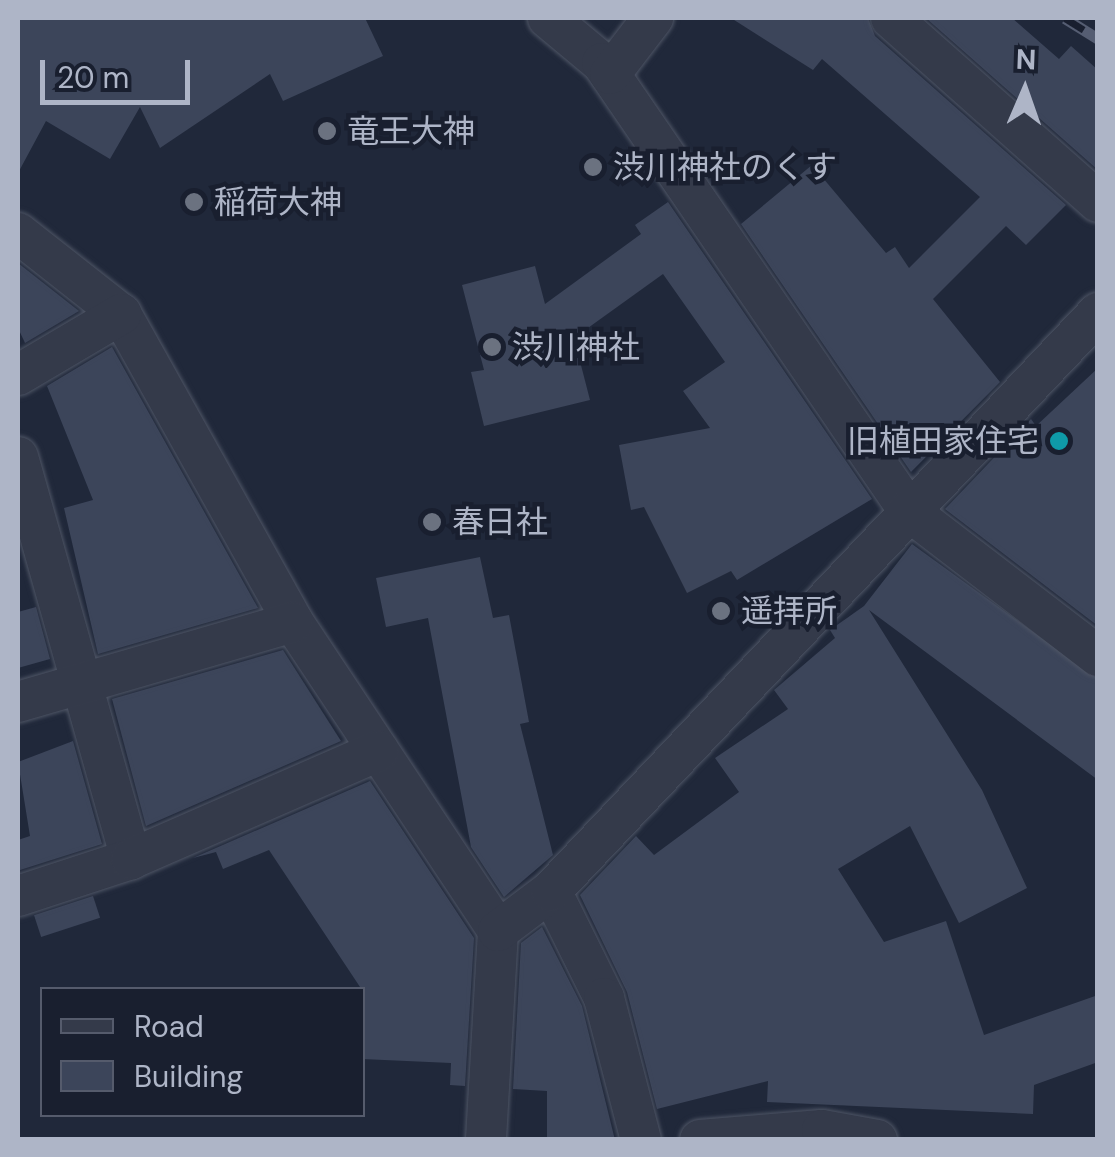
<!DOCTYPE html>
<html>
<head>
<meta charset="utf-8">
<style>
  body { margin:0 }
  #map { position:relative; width:1115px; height:1157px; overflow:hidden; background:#20283a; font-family:"DM Sans","Noto Sans JP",sans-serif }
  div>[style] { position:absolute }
  .building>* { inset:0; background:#3c455a; transform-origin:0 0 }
  .roads { filter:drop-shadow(0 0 2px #4e5565) drop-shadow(0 0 2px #4e5565) }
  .street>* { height:40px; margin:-20px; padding:0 20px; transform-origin:20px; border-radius:20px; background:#343a4a }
  .rail>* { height:11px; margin-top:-5.5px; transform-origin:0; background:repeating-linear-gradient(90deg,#191f2f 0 22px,#555d72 0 44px); box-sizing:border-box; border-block:2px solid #555d72 }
  .dots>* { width:28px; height:28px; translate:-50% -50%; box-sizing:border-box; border:5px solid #191f2f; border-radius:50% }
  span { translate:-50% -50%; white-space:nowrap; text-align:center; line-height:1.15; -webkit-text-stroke:9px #191f2f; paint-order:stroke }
  .poi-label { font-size:32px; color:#aeb5c7 }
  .left { translate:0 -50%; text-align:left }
  .right { translate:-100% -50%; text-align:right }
  .frame { position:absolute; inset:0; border:20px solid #aeb5c7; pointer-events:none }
  .legend { position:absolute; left:40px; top:987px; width:325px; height:130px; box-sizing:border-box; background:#191f2f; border:2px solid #555b6c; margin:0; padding:12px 18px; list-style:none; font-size:30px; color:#aeb5c7 }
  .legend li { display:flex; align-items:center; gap:20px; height:50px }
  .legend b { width:50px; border:2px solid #555b6c }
  .north { position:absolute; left:975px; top:40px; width:100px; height:100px; -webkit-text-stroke:8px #191f2f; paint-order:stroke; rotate:2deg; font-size:28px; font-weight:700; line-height:40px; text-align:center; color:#aeb5c7 }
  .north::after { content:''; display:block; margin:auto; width:35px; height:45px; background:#aeb5c7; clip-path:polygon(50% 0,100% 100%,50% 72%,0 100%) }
  .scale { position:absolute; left:40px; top:60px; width:150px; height:45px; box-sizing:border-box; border:5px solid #aeb5c7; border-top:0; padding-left:12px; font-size:30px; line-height:35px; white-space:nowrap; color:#aeb5c7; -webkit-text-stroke:8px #191f2f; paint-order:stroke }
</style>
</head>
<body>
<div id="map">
  <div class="building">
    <i style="clip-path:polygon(18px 18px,365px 18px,383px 56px,283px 101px,270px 74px,160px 148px,140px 107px,110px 159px,46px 121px,18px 173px)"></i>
    <i style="clip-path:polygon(731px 18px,868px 18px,875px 36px,1066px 205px,1026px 245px,1006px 226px,933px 299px,1000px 382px,911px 472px,741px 224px,812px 165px,886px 253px,895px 247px,909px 268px,980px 197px,822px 59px,813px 70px)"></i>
    <i style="clip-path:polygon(926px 18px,1012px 18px,1059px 59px,1071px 46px,1098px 70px,1098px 170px)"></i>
    <i style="clip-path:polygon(668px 202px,872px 499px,737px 580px,731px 571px,687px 593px,644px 507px,631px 510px,619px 445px,710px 428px,683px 391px,725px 362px,663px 274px,574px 338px,590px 400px,484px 426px,471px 372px,484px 370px,462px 285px,535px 266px,545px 304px,641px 234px,635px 225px)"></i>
    <i style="clip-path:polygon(18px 263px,79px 311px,25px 343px,18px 328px)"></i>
    <i style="clip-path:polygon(112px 347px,258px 608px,98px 654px,64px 508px,93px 500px,47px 386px)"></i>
    <i style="clip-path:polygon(1098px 368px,1098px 626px,945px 509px,1031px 419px,1036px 426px)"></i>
    <i style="clip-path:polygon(912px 544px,1098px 679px,1098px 780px,869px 610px,982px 790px,1027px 888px,959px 923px,910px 826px,838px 869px,884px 942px,946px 921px,984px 1035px,1098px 995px,1098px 1062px,1034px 1085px,1033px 1114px,767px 1102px,768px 1081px,657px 1109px,627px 992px,580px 895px,636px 836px,654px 855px,739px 792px,715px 758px,788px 709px,774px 690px,835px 638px,830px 630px,864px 606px)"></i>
    <i style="clip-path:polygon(480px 557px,493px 618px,509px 615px,529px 722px,520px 724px,553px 855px,504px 897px,471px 847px,428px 618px,386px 627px,376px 578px)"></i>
    <i style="clip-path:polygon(36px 607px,50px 659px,18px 668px,18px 612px)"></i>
    <i style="clip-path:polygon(283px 650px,341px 741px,146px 826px,112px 699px)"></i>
    <i style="clip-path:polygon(73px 741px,102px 844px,20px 870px,18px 840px,30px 836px,18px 762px)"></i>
    <i style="clip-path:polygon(370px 781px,474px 938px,465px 1086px,450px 1085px,451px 1063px,362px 1059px,362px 990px,269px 850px,223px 869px,216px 852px,193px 858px)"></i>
    <i style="left:93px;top:896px;width:23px;height:62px;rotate:72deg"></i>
    <i style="clip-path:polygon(542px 927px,582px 1006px,615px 1140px,547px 1140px,547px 1091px,513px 1089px,521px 943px)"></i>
  </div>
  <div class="roads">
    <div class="street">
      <i style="left:548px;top:18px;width:70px;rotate:39.8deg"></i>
      <i style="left:602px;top:63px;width:543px;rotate:55.58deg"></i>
      <i style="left:909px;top:511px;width:238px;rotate:37.5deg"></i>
      <i style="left:891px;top:18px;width:277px;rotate:41.6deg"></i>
      <i style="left:610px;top:74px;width:71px;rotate:-52.5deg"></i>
      <i style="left:18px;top:233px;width:131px;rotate:38.2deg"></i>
      <i style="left:121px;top:314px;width:353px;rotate:60.8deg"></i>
      <i style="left:293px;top:622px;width:371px;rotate:56.4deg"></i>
      <i style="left:498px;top:931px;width:209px;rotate:93.3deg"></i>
      <i style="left:18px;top:375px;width:120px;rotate:-30.6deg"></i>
      <i style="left:18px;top:457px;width:418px;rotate:74.3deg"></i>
      <i style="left:18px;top:702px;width:286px;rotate:-16.2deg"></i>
      <i style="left:551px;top:891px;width:119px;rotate:63.6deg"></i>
      <i style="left:604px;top:998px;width:147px;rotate:75.4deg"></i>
      <i style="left:18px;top:896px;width:119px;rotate:-18.1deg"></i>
      <i style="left:131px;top:859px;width:270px;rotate:-23.6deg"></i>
      <i style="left:498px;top:931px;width:66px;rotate:-37deg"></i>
      <i style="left:551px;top:891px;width:796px;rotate:-46.58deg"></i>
      <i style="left:700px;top:1140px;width:122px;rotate:-4.7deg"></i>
      <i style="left:822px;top:1130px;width:56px;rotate:10.3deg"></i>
    </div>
  </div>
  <div class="rail">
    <i style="left:1065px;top:18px;width:39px;rotate:32deg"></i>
  </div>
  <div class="dots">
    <i style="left:327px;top:131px;background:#6b7280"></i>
    <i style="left:593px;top:167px;background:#6b7280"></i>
    <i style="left:194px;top:202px;background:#6b7280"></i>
    <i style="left:492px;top:347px;background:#6b7280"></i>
    <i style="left:1059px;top:441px;background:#0f9aa8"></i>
    <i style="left:432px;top:522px;background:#6b7280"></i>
    <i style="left:721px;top:611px;background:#6b7280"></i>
  </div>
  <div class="poi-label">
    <span class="left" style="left:347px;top:131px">竜王大神</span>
    <span class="left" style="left:613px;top:167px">渋川神社のくす</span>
    <span class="left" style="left:214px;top:202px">稲荷大神</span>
    <span class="left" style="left:512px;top:347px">渋川神社</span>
    <span class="right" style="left:1039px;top:441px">旧植田家住宅</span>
    <span class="left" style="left:452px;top:522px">春日社</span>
    <span class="left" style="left:741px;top:611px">遥拝所</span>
  </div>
  <div class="frame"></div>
  <ul class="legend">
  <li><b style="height:12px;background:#343a4a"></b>Road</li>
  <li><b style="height:28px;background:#3c455a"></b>Building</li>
  </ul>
  <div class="north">N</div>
  <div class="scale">20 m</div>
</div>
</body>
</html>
